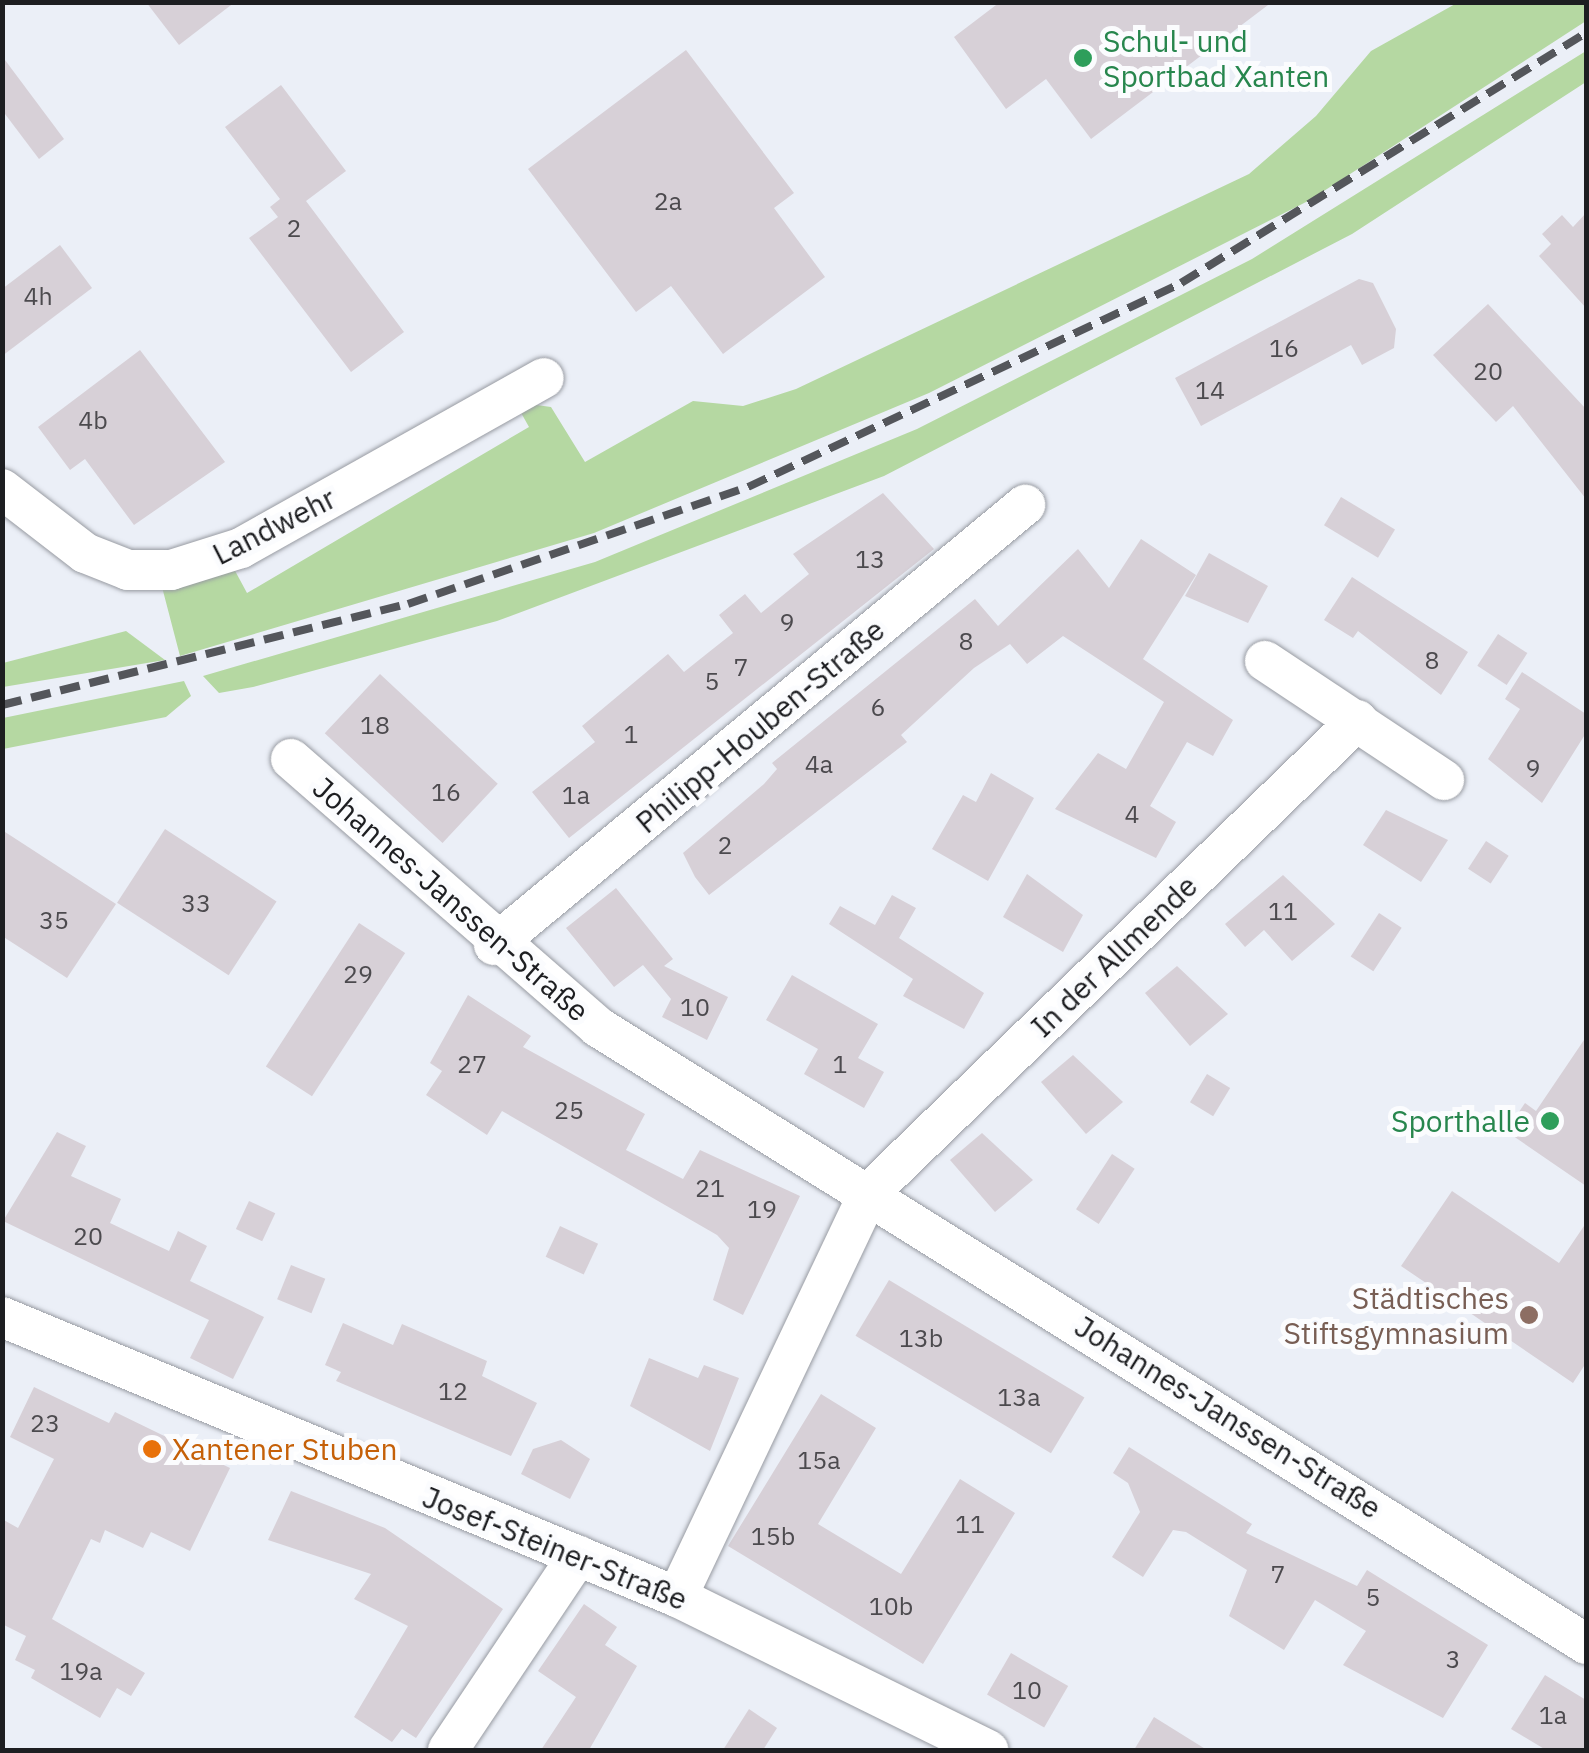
<!DOCTYPE html>
<html>
<head>
<meta charset="utf-8">
<style>
  body { margin:0 }
  #map { position:relative; width:1589px; height:1753px; overflow:hidden; background:#ebeff7; font-family:"IBM Plex Sans",sans-serif }
  div>[style] { position:absolute }
  .green>* { inset:0; background:#b5d8a2 }
  .building>* { inset:0; background:#d7d0d7; transform-origin:0 0 }
  .roads { filter:drop-shadow(0 0 2px #989ba2) drop-shadow(0 0 2px #989ba2) }
  .minor>* { height:40px; margin:-20px; padding:0 20px; transform-origin:20px; border-radius:20px; background:#fff }
  .rail>* { height:8px; margin-top:-4px; transform-origin:0; background:repeating-linear-gradient(90deg,#54565b 0 20px,transparent 0 30px) }
  .dots>* { width:28px; height:28px; translate:-50% -50%; box-sizing:border-box; border:5px solid #fbfcfe; border-radius:50% }
  span { translate:-50% -50%; white-space:nowrap; text-align:center; line-height:1.15; -webkit-text-stroke:10px #fbfcfe; paint-order:stroke }
  .number-label { font-size:25px; color:#4c4a4e }
  .number-label span { -webkit-text-stroke-width:0 }
  .leisure-label { font-size:30px; color:#27864d }
  .left { translate:0 -50%; text-align:left }
  .right { translate:-100% -50%; text-align:right }
  .street-label { font-size:30px; color:#1d1e21 }
  .education-label { font-size:30px; color:#785e54 }
  .food-label { font-size:30px; color:#c56008 }
  .frame { position:absolute; inset:0; border:5px solid #1d1e21; pointer-events:none }
</style>
</head>
<body>
<div id="map">
  <div class="green">
    <i style="clip-path:polygon(1457px 3px,1586px 3px,1586px 21px,1310px 200px,929px 393px,594px 533px,180px 656px,162px 587px,233px 567px,247px 593px,529px 427px,515px 402px,551px 407px,585px 462px,693px 401px,743px 406px,796px 389px,1249px 174px,1316px 116px,1371px 51px)"></i>
    <i style="clip-path:polygon(1586px 51px,1586px 82px,1352px 234px,884px 476px,497px 621px,253px 687px,219px 693px,203px 676px,595px 562px,917px 429px,1252px 259px)"></i>
    <i style="clip-path:polygon(126px 631px,165px 660px,3px 687px,3px 663px)"></i>
    <i style="clip-path:polygon(184px 681px,191px 696px,166px 717px,3px 749px,3px 718px)"></i>
  </div>
  <div class="building">
    <i style="clip-path:polygon(146px 2px,235px 2px,179px 45px)"></i>
    <i style="clip-path:polygon(1000px 2px,1272px 2px,1091px 139px,1046px 79px,1006px 109px,954px 37px)"></i>
    <i style="clip-path:polygon(686px 50px,794px 193px,774px 208px,825px 277px,723px 354px,671px 286px,636px 312px,528px 169px)"></i>
    <i style="clip-path:polygon(2px 56px,64px 139px,39px 159px,2px 110px)"></i>
    <i style="clip-path:polygon(281px 85px,346px 171px,306px 201px,404px 332px,351px 372px,249px 238px,278px 217px,270px 207px,280px 199px,225px 127px)"></i>
    <i style="clip-path:polygon(1586px 213px,1586px 308px,1539px 256px,1551px 244px,1542px 234px,1562px 215px,1573px 227px)"></i>
    <i style="clip-path:polygon(60px 245px,92px 288px,2px 356px,2px 289px)"></i>
    <i style="clip-path:polygon(1359px 279px,1373px 283px,1396px 329px,1394px 348px,1362px 365px,1351px 345px,1201px 426px,1175px 378px)"></i>
    <i style="clip-path:polygon(1488px 304px,1586px 409px,1586px 499px,1513px 406px,1496px 422px,1433px 355px)"></i>
    <i style="clip-path:polygon(140px 350px,225px 462px,134px 525px,85px 459px,70px 470px,38px 427px)"></i>
    <i style="clip-path:polygon(883px 493px,934px 549px,569px 838px,532px 792px,595px 742px,582px 726px,668px 654px,684px 672px,709px 652px,733px 633px,719px 615px,745px 594px,761px 613px,809px 574px,793px 554px)"></i>
    <i style="left:1341px;top:497px;width:63px;height:33px;rotate:31deg"></i>
    <i style="clip-path:polygon(1141px 539px,1196px 575px,1143px 659px,1233px 720px,1213px 756px,1187px 742px,1150px 806px,1176px 822px,1156px 858px,1055px 809px,1098px 753px,1126px 769px,1164px 702px,1063px 636px,1027px 664px,1010px 644px,974px 668px,901px 735px,907px 742px,709px 895px,695px 877px,683px 853px,764px 784px,777px 769px,772px 763px,975px 599px,998px 626px,1078px 549px,1109px 588px)"></i>
    <i style="clip-path:polygon(1209px 553px,1268px 586px,1248px 623px,1185px 596px)"></i>
    <i style="clip-path:polygon(1352px 577px,1468px 652px,1441px 695px,1358px 631px,1353px 638px,1324px 620px)"></i>
    <i style="left:1498px;top:634px;width:35px;height:38px;rotate:33deg"></i>
    <i style="clip-path:polygon(1522px 672px,1586px 714px,1586px 733px,1542px 803px,1488px 759px,1520px 709px,1505px 699px)"></i>
    <i style="left:380px;top:674px;width:161px;height:81px;rotate:43deg"></i>
    <i style="clip-path:polygon(991px 773px,1034px 798px,988px 881px,932px 849px,963px 795px,976px 802px)"></i>
    <i style="clip-path:polygon(1386px 810px,1448px 840px,1421px 882px,1363px 845px)"></i>
    <i style="left:165px;top:829px;width:133px;height:88px;rotate:33deg"></i>
    <i style="clip-path:polygon(2px 830px,116px 904px,67px 978px,2px 936px)"></i>
    <i style="left:1486px;top:841px;width:27px;height:33px;rotate:33deg"></i>
    <i style="clip-path:polygon(1027px 874px,1083px 915px,1063px 952px,1003px 917px)"></i>
    <i style="clip-path:polygon(1283px 875px,1335px 924px,1292px 961px,1264px 930px,1245px 947px,1225px 924px)"></i>
    <i style="clip-path:polygon(616px 888px,673px 959px,664px 966px,728px 997px,707px 1040px,662px 1017px,671px 999px,643px 965px,614px 987px,566px 928px)"></i>
    <i style="clip-path:polygon(892px 895px,916px 908px,899px 938px,984px 993px,964px 1029px,903px 996px,913px 979px,829px 924px,840px 906px,875px 925px)"></i>
    <i style="left:1379px;top:913px;width:27px;height:52px;rotate:33deg"></i>
    <i style="left:359px;top:923px;width:55px;height:171px;rotate:33deg"></i>
    <i style="clip-path:polygon(1177px 966px,1228px 1014px,1190px 1046px,1145px 993px)"></i>
    <i style="clip-path:polygon(792px 975px,878px 1024px,858px 1058px,884px 1072px,864px 1108px,804px 1074px,818px 1049px,766px 1020px)"></i>
    <i style="clip-path:polygon(468px 995px,531px 1036px,523px 1047px,645px 1114px,626px 1150px,683px 1179px,700px 1150px,800px 1196px,743px 1315px,713px 1300px,729px 1248px,717px 1235px,502px 1111px,487px 1135px,426px 1095px,442px 1071px,430px 1063px)"></i>
    <i style="clip-path:polygon(1586px 1037px,1586px 1186px,1506px 1131px,1525px 1103px,1536px 1111px)"></i>
    <i style="clip-path:polygon(1073px 1055px,1123px 1102px,1086px 1134px,1041px 1082px)"></i>
    <i style="left:1207px;top:1074px;width:27px;height:33px;rotate:31deg"></i>
    <i style="clip-path:polygon(57px 1132px,86px 1146px,71px 1176px,121px 1199px,110px 1223px,169px 1251px,178px 1231px,207px 1246px,190px 1281px,264px 1317px,233px 1379px,190px 1358px,209px 1320px,3px 1221px)"></i>
    <i style="clip-path:polygon(982px 1133px,1033px 1180px,995px 1212px,950px 1160px)"></i>
    <i style="left:1112px;top:1154px;width:27px;height:66px;rotate:33deg"></i>
    <i style="clip-path:polygon(1452px 1191px,1559px 1263px,1586px 1223px,1586px 1363px,1573px 1383px,1401px 1266px)"></i>
    <i style="left:249px;top:1201px;width:29px;height:31px;rotate:25deg"></i>
    <i style="left:560px;top:1226px;width:42px;height:34px;rotate:25deg"></i>
    <i style="left:291px;top:1265px;width:37px;height:37px;rotate:22deg"></i>
    <i style="left:889px;top:1280px;width:228px;height:65px;rotate:31deg"></i>
    <i style="clip-path:polygon(343px 1323px,393px 1345px,402px 1324px,487px 1361px,482px 1376px,537px 1403px,511px 1456px,336px 1381px,341px 1372px,325px 1365px)"></i>
    <i style="clip-path:polygon(649px 1358px,698px 1378px,704px 1365px,739px 1378px,710px 1451px,630px 1406px)"></i>
    <i style="clip-path:polygon(34px 1387px,109px 1423px,115px 1412px,230px 1468px,190px 1551px,151px 1532px,143px 1548px,105px 1530px,100px 1543px,91px 1539px,52px 1619px,145px 1673px,131px 1696px,117px 1688px,100px 1718px,31px 1678px,35px 1670px,15px 1660px,26px 1636px,2px 1624px,2px 1519px,18px 1528px,54px 1459px,10px 1437px)"></i>
    <i style="clip-path:polygon(821px 1394px,876px 1428px,818px 1524px,901px 1574px,960px 1479px,1015px 1513px,923px 1664px,728px 1546px)"></i>
    <i style="clip-path:polygon(561px 1440px,590px 1459px,570px 1499px,521px 1474px,533px 1449px)"></i>
    <i style="clip-path:polygon(1129px 1447px,1252px 1524px,1246px 1533px,1357px 1586px,1367px 1570px,1488px 1645px,1443px 1718px,1343px 1665px,1366px 1631px,1315px 1600px,1284px 1650px,1229px 1616px,1247px 1570px,1186px 1532px,1173px 1530px,1143px 1577px,1112px 1557px,1140px 1512px,1128px 1483px,1113px 1473px)"></i>
    <i style="clip-path:polygon(291px 1491px,385px 1528px,503px 1609px,416px 1738px,402px 1729px,392px 1742px,354px 1717px,408px 1626px,354px 1599px,371px 1574px,268px 1540px)"></i>
    <i style="clip-path:polygon(584px 1604px,617px 1627px,605px 1645px,637px 1666px,589px 1750px,541px 1750px,576px 1697px,538px 1671px)"></i>
    <i style="left:1011px;top:1653px;width:66px;height:48px;rotate:30deg"></i>
    <i style="clip-path:polygon(1545px 1675px,1586px 1700px,1586px 1750px,1546px 1750px,1511px 1729px)"></i>
    <i style="clip-path:polygon(749px 1709px,777px 1728px,763px 1750px,723px 1750px)"></i>
    <i style="clip-path:polygon(1154px 1717px,1207px 1750px,1134px 1750px)"></i>
  </div>
  <div class="roads">
    <div class="minor">
      <i style="left:2px;top:489px;width:105px;rotate:37.6deg"></i>
      <i style="left:85px;top:553px;width:46px;rotate:21.6deg"></i>
      <i style="left:128px;top:570px;width:43px"></i>
      <i style="left:171px;top:570px;width:73px;rotate:-17.4deg"></i>
      <i style="left:241px;top:548px;width:347px;rotate:-29.3deg"></i>
      <i style="left:1265px;top:661px;width:215px;rotate:33.6deg"></i>
      <i style="left:291px;top:759px;width:408px;rotate:41.1deg"></i>
      <i style="left:598px;top:1027px;width:1165px;rotate:31.98deg"></i>
      <i style="left:494px;top:945px;width:690px;rotate:-39.65deg"></i>
      <i style="left:2px;top:1317px;width:731px;rotate:22.53deg"></i>
      <i style="left:677px;top:1597px;width:347px;rotate:26.2deg"></i>
      <i style="left:677px;top:1597px;width:447px;rotate:-64.6deg"></i>
      <i style="left:869px;top:1193px;width:680px;rotate:-44.05deg"></i>
      <i style="left:448px;top:1750px;width:234px;rotate:-56.2deg"></i>
    </div>
  </div>
  <div class="rail">
    <i style="left:2px;top:705px;width:418px;rotate:-14deg"></i>
    <i style="left:408px;top:604px;width:360px;rotate:-19deg"></i>
    <i style="left:748px;top:487px;width:479px;rotate:-25.2deg"></i>
    <i style="left:1181px;top:283px;width:476px;rotate:-31.7deg"></i>
  </div>
  <div class="dots">
    <i style="left:1083px;top:58px;background:#2e9e5b"></i>
    <i style="left:1550px;top:1121px;background:#2e9e5b"></i>
    <i style="left:1529px;top:1315px;background:#8d6e63"></i>
    <i style="left:152px;top:1449px;background:#e8710a"></i>
  </div>
  <div class="number-label">
    <span style="left:668px;top:201px">2a</span>
    <span style="left:294px;top:228px">2</span>
    <span style="left:38px;top:296px">4h</span>
    <span style="left:1284px;top:348px">16</span>
    <span style="left:1488px;top:371px">20</span>
    <span style="left:1210px;top:390px">14</span>
    <span style="left:93px;top:420px">4b</span>
    <span style="left:870px;top:559px">13</span>
    <span style="left:787px;top:622px">9</span>
    <span style="left:966px;top:641px">8</span>
    <span style="left:1432px;top:660px">8</span>
    <span style="left:741px;top:667px">7</span>
    <span style="left:712px;top:681px">5</span>
    <span style="left:878px;top:707px">6</span>
    <span style="left:375px;top:725px">18</span>
    <span style="left:631px;top:734px">1</span>
    <span style="left:819px;top:764px">4a</span>
    <span style="left:1533px;top:768px">9</span>
    <span style="left:446px;top:792px">16</span>
    <span style="left:576px;top:795px">1a</span>
    <span style="left:1132px;top:814px">4</span>
    <span style="left:725px;top:845px">2</span>
    <span style="left:196px;top:903px">33</span>
    <span style="left:1283px;top:911px">11</span>
    <span style="left:54px;top:920px">35</span>
    <span style="left:358px;top:974px">29</span>
    <span style="left:695px;top:1007px">10</span>
    <span style="left:472px;top:1064px">27</span>
    <span style="left:840px;top:1064px">1</span>
    <span style="left:569px;top:1110px">25</span>
    <span style="left:710px;top:1188px">21</span>
    <span style="left:762px;top:1209px">19</span>
    <span style="left:88px;top:1236px">20</span>
    <span style="left:921px;top:1338px">13b</span>
    <span style="left:453px;top:1391px">12</span>
    <span style="left:1019px;top:1397px">13a</span>
    <span style="left:45px;top:1423px">23</span>
    <span style="left:819px;top:1460px">15a</span>
    <span style="left:970px;top:1524px">11</span>
    <span style="left:773px;top:1536px">15b</span>
    <span style="left:1278px;top:1574px">7</span>
    <span style="left:1373px;top:1597px">5</span>
    <span style="left:891px;top:1606px">10b</span>
    <span style="left:1453px;top:1659px">3</span>
    <span style="left:81px;top:1671px">19a</span>
    <span style="left:1027px;top:1690px">10</span>
    <span style="left:1553px;top:1715px">1a</span>
  </div>
  <div class="leisure-label">
    <span class="left" style="left:1103px;top:58px">Schul- und<br>Sportbad Xanten</span>
    <span class="right" style="left:1530px;top:1121px">Sporthalle</span>
  </div>
  <div class="street-label">
    <span style="left:274px;top:526px;rotate:-27deg">Landwehr</span>
    <span style="left:760px;top:726px;rotate:-40deg">Philipp-Houben-Straße</span>
    <span style="left:451px;top:899px;rotate:41deg">Johannes-Janssen-Straße</span>
    <span style="left:1114px;top:956px;rotate:-44deg">In der Allmende</span>
    <span style="left:1228px;top:1417px;rotate:32deg">Johannes-Janssen-Straße</span>
    <span style="left:555px;top:1548px;rotate:22deg">Josef-Steiner-Straße</span>
  </div>
  <div class="education-label">
    <span class="right" style="left:1509px;top:1315px">Städtisches<br>Stiftsgymnasium</span>
  </div>
  <div class="food-label">
    <span class="left" style="left:172px;top:1449px">Xantener Stuben</span>
  </div>
  <div class="frame"></div>
</div>
</body>
</html>
